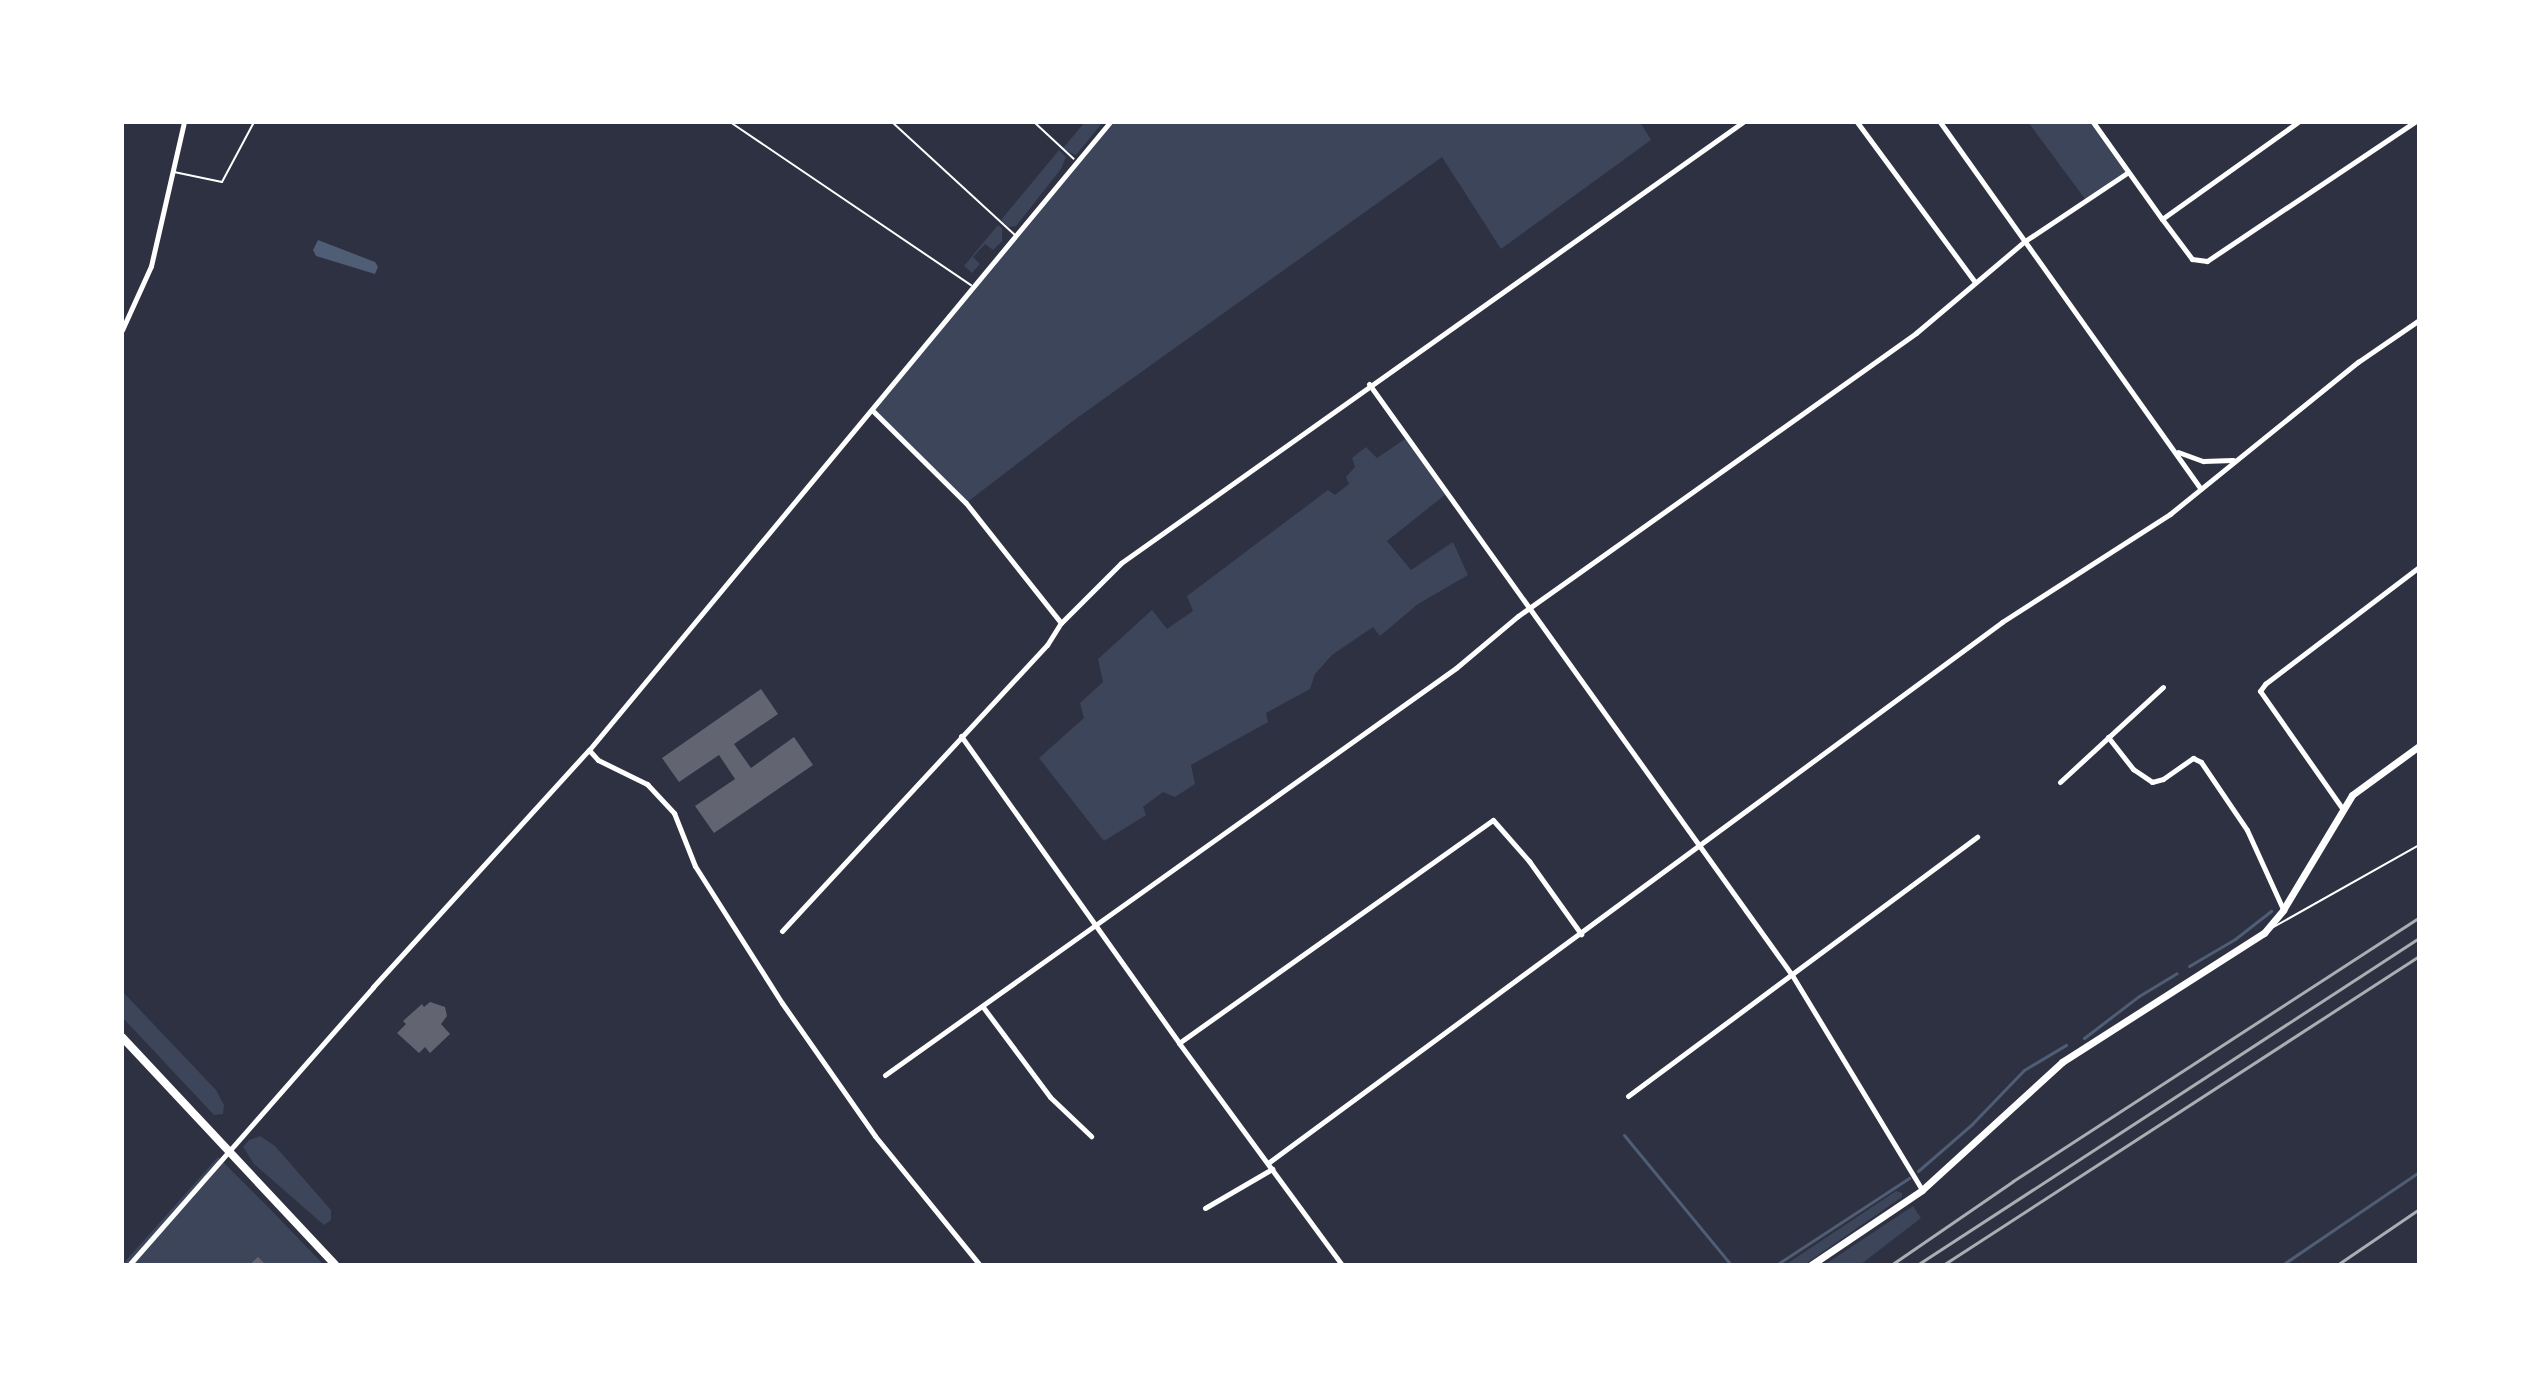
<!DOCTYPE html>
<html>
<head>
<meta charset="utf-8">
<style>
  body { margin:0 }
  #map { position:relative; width:2541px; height:1387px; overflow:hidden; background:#2d3142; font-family:"Source Sans 3",sans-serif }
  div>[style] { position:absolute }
  .green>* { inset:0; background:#3c4559 }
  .water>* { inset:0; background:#4f5d75 }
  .stream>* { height:3px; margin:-1.5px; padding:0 1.5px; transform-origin:1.5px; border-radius:1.5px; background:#4f5d75 }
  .building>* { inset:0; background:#626471 }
  .service>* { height:2px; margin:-1px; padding:0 1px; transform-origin:1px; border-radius:1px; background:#fff }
  .minor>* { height:5px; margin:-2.5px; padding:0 2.5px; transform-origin:2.5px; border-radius:2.5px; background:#fff }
  .secondary>* { height:7px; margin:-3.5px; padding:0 3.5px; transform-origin:3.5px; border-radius:3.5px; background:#fff }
  .primary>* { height:8px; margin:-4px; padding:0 4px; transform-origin:4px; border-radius:4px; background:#fff }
  .rail>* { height:3px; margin:-1.5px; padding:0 1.5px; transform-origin:1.5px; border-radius:1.5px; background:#abadb3 }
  span { translate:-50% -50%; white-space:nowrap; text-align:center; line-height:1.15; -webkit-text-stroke:8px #fff; paint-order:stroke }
  .frame { position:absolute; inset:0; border:124px solid #fff; pointer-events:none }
</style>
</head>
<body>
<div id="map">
  <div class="green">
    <i style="clip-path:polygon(1085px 122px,1103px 122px,1076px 155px,1071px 153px,1063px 148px)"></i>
    <i style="clip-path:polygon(1110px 122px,1640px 122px,1651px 140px,1501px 249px,1442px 157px,1077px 418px,966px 503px,872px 410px)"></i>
    <i style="clip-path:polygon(2028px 122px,2093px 122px,2127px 173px,2085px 199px)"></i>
    <i style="clip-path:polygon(1059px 150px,1066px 157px,1061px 169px,1016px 226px,1008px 227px,1001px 220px)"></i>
    <i style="clip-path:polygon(998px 225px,1002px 228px,1002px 241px,993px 250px,985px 244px,973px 257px,980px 264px,972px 273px,964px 266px)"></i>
    <i style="clip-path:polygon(1405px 439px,1446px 494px,1387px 541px,1411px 570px,1453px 542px,1468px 575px,1418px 604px,1380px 636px,1373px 627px,1332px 655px,1315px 674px,1310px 689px,1266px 713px,1268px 722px,1191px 765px,1195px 784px,1175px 797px,1163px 792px,1143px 807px,1146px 815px,1104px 841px,1039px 758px,1084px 718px,1080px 703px,1103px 682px,1098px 659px,1152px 610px,1167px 629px,1193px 611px,1187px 596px,1328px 490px,1335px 495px,1349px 484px,1346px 477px,1355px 467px,1352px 458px,1366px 447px,1377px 458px)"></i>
    <i style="clip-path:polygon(122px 991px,216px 1090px,224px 1105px,223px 1114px,214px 1115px,122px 1017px)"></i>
    <i style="clip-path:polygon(260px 1136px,275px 1146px,331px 1210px,331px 1220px,324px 1225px,254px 1164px,243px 1147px,249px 1140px)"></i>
    <i style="clip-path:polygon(218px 1157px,270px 1209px,324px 1265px,122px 1265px)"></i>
    <i style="clip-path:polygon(1896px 1191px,1902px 1193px,1902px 1197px,1804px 1265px,1785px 1265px)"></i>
    <i style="clip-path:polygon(1913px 1206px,1921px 1218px,1860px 1265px,1824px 1265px)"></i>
  </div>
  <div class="water">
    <i style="clip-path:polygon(318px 240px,375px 262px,378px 267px,375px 274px,316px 256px,313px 250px)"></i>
  </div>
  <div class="stream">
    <i style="left:2189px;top:966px;width:53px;rotate:-30.4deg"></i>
    <i style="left:2235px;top:939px;width:46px;rotate:-37.9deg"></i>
    <i style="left:2084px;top:1038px;width:69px;rotate:-37.4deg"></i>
    <i style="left:2139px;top:996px;width:44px;rotate:-31.2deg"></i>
    <i style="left:1624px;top:1135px;width:168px;rotate:50.5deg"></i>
    <i style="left:1918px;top:1171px;width:72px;rotate:-41deg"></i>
    <i style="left:1972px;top:1124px;width:75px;rotate:-46.1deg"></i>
    <i style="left:2024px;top:1070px;width:49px;rotate:-30.8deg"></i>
    <i style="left:1776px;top:1265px;width:159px;rotate:-33.2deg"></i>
    <i style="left:2282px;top:1265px;width:166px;rotate:-34.2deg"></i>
  </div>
  <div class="building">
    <i style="clip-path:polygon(761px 689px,778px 714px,734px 744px,751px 768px,794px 737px,813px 765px,714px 833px,695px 806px,735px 779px,719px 755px,679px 782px,662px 758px)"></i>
    <i style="clip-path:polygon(430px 1002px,445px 1007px,447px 1016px,441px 1024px,450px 1034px,430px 1053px,425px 1047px,419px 1053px,397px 1033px,406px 1024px,403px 1021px,422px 1004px,424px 1007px)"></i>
    <i style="clip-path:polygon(258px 1257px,266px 1265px,249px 1265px)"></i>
  </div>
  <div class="service">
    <i style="left:730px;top:122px;width:291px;rotate:34.1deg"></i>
    <i style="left:892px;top:122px;width:167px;rotate:42.6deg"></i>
    <i style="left:1034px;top:122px;width:54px;rotate:42.8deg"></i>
    <i style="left:174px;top:172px;width:49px;rotate:11.8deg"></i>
    <i style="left:222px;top:182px;width:68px;rotate:-61.9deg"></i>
    <i style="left:2270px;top:929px;width:171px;rotate:-29.4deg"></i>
  </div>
  <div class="minor">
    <i style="left:1857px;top:122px;width:199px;rotate:53.6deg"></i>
    <i style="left:1940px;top:122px;width:450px;rotate:54.6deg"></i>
    <i style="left:2093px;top:122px;width:119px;rotate:54.6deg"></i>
    <i style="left:2162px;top:219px;width:167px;rotate:-35.5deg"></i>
    <i style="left:2162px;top:219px;width:50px;rotate:53.1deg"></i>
    <i style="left:2192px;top:259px;width:15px;rotate:8deg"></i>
    <i style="left:2207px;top:261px;width:250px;rotate:-33.8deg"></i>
    <i style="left:122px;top:330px;width:70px;rotate:-65.6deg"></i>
    <i style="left:151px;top:266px;width:148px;rotate:-77.1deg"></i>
    <i style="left:1369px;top:384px;width:727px;rotate:54.41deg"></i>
    <i style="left:1792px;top:975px;width:251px;rotate:58.8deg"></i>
    <i style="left:872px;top:410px;width:132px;rotate:44.7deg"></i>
    <i style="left:966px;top:503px;width:153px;rotate:51.6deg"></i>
    <i style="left:2178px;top:452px;width:27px;rotate:20deg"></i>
    <i style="left:2203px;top:461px;width:30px;rotate:-2deg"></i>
    <i style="left:961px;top:736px;width:377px;rotate:54.6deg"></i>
    <i style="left:1179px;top:1043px;width:275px;rotate:53.7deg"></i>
    <i style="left:2108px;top:737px;width:41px;rotate:52deg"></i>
    <i style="left:2133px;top:769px;width:23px;rotate:34deg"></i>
    <i style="left:2152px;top:782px;width:11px;rotate:-15deg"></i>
    <i style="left:2163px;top:779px;width:37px;rotate:-35deg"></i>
    <i style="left:2193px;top:758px;width:9px;rotate:27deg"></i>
    <i style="left:2201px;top:762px;width:82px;rotate:55.9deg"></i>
    <i style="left:2247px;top:830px;width:87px;rotate:65.5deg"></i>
    <i style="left:589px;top:750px;width:13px;rotate:48deg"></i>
    <i style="left:598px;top:760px;width:55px;rotate:26.1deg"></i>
    <i style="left:647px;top:784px;width:40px;rotate:47deg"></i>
    <i style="left:674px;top:813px;width:57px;rotate:68.4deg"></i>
    <i style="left:695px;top:866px;width:162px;rotate:57.6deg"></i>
    <i style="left:782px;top:1003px;width:162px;rotate:55deg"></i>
    <i style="left:875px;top:1136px;width:166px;rotate:50.9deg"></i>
    <i style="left:2060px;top:782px;width:140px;rotate:-42.7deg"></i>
    <i style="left:2342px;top:808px;width:143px;rotate:-125deg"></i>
    <i style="left:2260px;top:691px;width:9px;rotate:-54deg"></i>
    <i style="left:2265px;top:684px;width:193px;rotate:-37.2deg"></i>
    <i style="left:782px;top:931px;width:390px;rotate:-47.2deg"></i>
    <i style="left:1047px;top:645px;width:26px;rotate:-58deg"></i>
    <i style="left:1061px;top:623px;width:85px;rotate:-45deg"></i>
    <i style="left:1121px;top:563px;width:762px;rotate:-35.34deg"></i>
    <i style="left:983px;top:1007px;width:112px;rotate:53.3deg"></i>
    <i style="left:1050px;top:1097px;width:57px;rotate:43.6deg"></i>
    <i style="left:1179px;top:1043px;width:385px;rotate:-35.4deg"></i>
    <i style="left:1493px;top:820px;width:55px;rotate:48.7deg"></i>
    <i style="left:1529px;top:861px;width:90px;rotate:54.5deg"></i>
    <i style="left:885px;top:1075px;width:701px;rotate:-35.48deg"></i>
    <i style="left:1456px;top:668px;width:81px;rotate:-40deg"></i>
    <i style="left:1518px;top:616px;width:488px;rotate:-35.4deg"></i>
    <i style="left:1916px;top:333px;width:143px;rotate:-40.2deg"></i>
    <i style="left:2025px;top:241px;width:123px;rotate:-33.7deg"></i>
    <i style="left:1628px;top:1096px;width:435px;rotate:-36.6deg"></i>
    <i style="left:1268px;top:1163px;width:912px;rotate:-36.39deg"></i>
    <i style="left:2002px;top:622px;width:200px;rotate:-32.7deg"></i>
    <i style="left:2170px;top:514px;width:242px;rotate:-39deg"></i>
    <i style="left:2358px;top:362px;width:74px;rotate:-34.5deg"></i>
    <i style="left:1205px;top:1208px;width:78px;rotate:-30.2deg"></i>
    <i style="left:129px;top:1265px;width:370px;rotate:-48.7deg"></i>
    <i style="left:373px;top:987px;width:321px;rotate:-47.7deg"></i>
    <i style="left:589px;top:750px;width:816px;rotate:-50.32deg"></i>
  </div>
  <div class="secondary">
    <i style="left:1811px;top:1265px;width:134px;rotate:-34deg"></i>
    <i style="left:1922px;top:1190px;width:190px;rotate:-42.4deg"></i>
    <i style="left:2062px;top:1062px;width:240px;rotate:-32.6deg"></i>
    <i style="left:2264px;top:933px;width:30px;rotate:-50deg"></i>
    <i style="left:2283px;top:910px;width:134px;rotate:-59deg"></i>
    <i style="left:2352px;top:795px;width:83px;rotate:-36.2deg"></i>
  </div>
  <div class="primary">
    <i style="left:122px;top:1037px;width:312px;rotate:46.9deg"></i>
  </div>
  <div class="rail">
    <i style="left:1891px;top:1265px;width:148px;rotate:-34.5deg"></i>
    <i style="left:2013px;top:1181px;width:484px;rotate:-33deg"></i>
    <i style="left:1917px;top:1265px;width:599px;rotate:-33.08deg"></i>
    <i style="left:1943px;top:1265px;width:568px;rotate:-32.99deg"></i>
    <i style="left:2337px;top:1265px;width:99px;rotate:-34.3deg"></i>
  </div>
  <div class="frame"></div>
</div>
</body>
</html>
